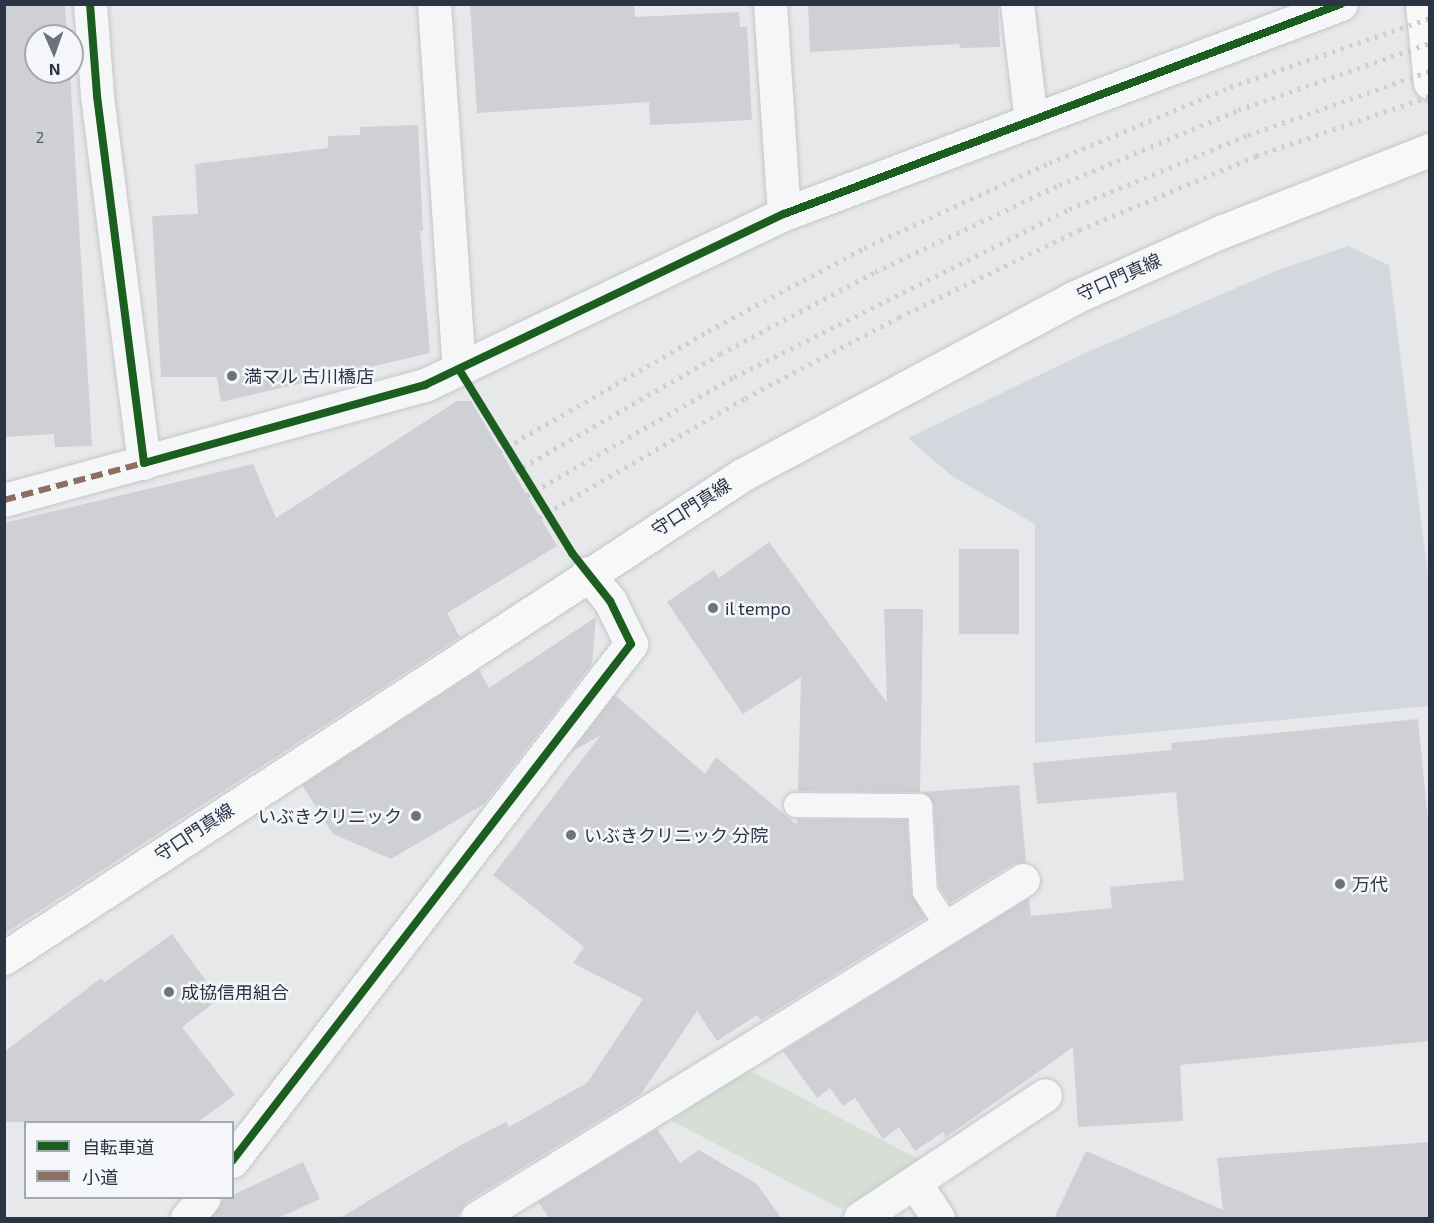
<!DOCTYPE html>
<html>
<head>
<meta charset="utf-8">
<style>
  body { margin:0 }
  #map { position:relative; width:1434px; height:1223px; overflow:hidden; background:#e6e8ea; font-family:"Exo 2","Noto Sans JP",sans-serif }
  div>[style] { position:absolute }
  .built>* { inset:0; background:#d4d7dd }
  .green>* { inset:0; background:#d6ded6 }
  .building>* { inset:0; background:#ced0d3; transform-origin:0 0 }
  .roads { filter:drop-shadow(0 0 2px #c4c6c8) drop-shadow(0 0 2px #c4c6c8) }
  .lane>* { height:24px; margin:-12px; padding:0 12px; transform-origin:12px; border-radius:12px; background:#f5f6f7 }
  .street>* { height:33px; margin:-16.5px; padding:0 16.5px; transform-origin:16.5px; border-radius:16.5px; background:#f5f6f7 }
  .secondary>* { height:33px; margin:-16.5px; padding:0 16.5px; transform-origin:16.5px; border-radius:16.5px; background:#f8f8f8 }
  .rail>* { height:4.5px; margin-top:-2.25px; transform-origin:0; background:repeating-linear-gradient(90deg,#cecfd2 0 3px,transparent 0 9px) }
  .quiet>* { height:6px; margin-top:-3px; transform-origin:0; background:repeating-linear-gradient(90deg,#8d6e63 0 12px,transparent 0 18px) }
  .cycleway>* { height:8px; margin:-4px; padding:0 4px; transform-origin:4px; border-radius:4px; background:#1b5e20 }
  .dots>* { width:16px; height:16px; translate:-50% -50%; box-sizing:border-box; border:3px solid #f4f6f9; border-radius:50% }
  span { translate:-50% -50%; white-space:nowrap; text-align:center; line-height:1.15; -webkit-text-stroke:5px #f4f6f9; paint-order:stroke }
  .number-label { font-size:15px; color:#545c69 }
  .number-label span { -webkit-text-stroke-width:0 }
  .street-label { font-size:18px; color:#2b3445 }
  .poi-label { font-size:18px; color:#2b3445 }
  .left { translate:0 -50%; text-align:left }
  .right { translate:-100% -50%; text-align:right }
  .frame { position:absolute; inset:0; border:6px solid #2b3445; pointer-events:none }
  .legend { position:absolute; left:24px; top:1121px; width:210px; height:78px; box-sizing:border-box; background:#f4f6f9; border:2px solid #a4a8b1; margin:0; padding:8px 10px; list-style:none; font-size:18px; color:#2b3445 }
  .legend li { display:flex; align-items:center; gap:12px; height:30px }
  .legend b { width:30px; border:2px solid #a4a8b1 }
  .north { position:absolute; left:24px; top:24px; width:60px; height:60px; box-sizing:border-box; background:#f4f6f9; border:2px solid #a4a8b1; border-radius:50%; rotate:178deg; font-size:16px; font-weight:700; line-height:24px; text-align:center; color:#2b3445 }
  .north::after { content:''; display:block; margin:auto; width:21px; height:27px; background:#6c737f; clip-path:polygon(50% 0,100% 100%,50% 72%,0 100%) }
</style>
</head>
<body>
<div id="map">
  <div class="built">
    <i style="clip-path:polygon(1348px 246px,1389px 265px,1429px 584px,1429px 706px,1035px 743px,1035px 524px,952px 476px,908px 438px,1083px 354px,1278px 270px)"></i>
  </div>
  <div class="green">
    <i style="clip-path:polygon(743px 1067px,922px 1161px,841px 1209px,672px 1121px)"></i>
  </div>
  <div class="building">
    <i style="clip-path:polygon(4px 4px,65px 4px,67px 36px,36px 36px,36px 72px,70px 72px,92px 446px,55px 447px,54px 434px,4px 437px)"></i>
    <i style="clip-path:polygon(470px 4px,634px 4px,635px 17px,739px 12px,740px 27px,747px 27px,752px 120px,650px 125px,649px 102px,477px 113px)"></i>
    <i style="clip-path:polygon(808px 4px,998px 5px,1000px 47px,960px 48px,959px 44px,810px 52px)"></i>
    <i style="clip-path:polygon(418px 125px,423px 231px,420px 231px,430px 353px,221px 402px,217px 377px,161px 377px,152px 216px,198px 214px,195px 164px,328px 148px,328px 136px,360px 135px,360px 127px)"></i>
    <i style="clip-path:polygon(457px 401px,471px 401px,557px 546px,447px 613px,460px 637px,4px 934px,4px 523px,253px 464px,276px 518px)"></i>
    <i style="clip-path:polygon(769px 542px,887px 703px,884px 609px,923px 609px,920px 792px,798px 791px,801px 677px,743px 714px,667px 602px,714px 570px,719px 578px)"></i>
    <i style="left:1019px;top:549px;width:85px;height:60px;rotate:90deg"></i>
    <i style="clip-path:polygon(596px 617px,592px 664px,484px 804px,391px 859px,333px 834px,302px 785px,479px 670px,489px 688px)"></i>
    <i style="clip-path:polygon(615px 695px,705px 774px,716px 757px,797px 825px,797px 819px,907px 820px,911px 893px,925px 918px,761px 1020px,757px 1015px,717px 1041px,697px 1011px,641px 1094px,467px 1202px,456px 1218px,340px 1218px,461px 1145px,506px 1122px,509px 1127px,587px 1083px,643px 999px,573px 963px,584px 947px,493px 875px,601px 735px,571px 752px)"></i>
    <i style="clip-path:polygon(1418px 719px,1430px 840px,1430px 1041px,1180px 1065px,1183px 1121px,1078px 1127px,1073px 1047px,946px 1137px,943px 1132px,915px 1151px,899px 1127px,883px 1139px,855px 1098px,843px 1106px,830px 1088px,817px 1098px,783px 1051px,1029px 898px,1031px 916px,1112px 908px,1110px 887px,1184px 880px,1176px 792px,1037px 804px,1033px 763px,1172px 750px,1171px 743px)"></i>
    <i style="clip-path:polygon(1019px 785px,1026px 862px,1013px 864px,950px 903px,939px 887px,934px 805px,922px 792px)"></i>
    <i style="clip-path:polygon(172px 934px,219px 999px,182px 1027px,235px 1095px,198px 1122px,4px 1122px,4px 1052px,101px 978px,105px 982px)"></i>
    <i style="clip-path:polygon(657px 1129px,680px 1163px,699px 1150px,757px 1184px,781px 1218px,549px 1218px,538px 1202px)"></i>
    <i style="clip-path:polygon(1430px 1142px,1430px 1218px,1054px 1218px,1086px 1151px,1223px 1210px,1217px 1158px)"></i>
    <i style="clip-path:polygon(303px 1162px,320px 1199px,278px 1218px,211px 1218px,222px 1200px)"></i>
  </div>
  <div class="roads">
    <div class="lane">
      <i style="left:796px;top:805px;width:124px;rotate:0.5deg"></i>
      <i style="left:920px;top:806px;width:86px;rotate:86.7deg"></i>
      <i style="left:925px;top:892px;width:42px;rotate:56.7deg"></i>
    </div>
    <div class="street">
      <i style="left:90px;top:4px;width:92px;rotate:85.6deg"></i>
      <i style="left:97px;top:96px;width:370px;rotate:82.7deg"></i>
      <i style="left:434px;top:4px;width:366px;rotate:86.1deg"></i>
      <i style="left:770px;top:4px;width:210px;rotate:86.2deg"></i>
      <i style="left:1017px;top:4px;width:118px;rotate:83.2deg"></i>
      <i style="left:4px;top:500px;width:436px;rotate:-15.3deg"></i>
      <i style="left:425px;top:385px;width:398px;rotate:-25.5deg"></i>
      <i style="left:784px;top:214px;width:595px;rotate:-20.66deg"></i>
      <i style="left:232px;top:1161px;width:653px;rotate:-52.34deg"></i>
      <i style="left:631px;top:644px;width:48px;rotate:-116deg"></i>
      <i style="left:610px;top:601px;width:36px;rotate:-129deg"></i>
      <i style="left:915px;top:1183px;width:42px;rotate:56.7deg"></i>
      <i style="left:187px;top:1218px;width:26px;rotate:-50deg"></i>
      <i style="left:477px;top:1218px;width:642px;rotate:-31.76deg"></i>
      <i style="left:860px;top:1218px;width:222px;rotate:-33.6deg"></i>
    </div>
    <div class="secondary">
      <i style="left:1422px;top:4px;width:79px;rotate:84.2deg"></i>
      <i style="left:4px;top:958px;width:882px;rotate:-33.2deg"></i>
      <i style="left:742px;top:475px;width:375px;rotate:-28.1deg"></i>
      <i style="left:1073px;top:298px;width:164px;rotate:-24.1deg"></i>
      <i style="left:1223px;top:231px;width:222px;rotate:-21.4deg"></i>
    </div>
  </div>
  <div class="rail">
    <i style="left:4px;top:772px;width:581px;rotate:-32.98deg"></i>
    <i style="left:491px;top:456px;width:250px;rotate:-29.9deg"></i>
    <i style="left:708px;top:331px;width:177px;rotate:-28deg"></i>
    <i style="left:864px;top:248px;width:204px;rotate:-24.7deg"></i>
    <i style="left:1049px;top:163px;width:196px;rotate:-22.8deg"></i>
    <i style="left:1230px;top:87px;width:212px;rotate:-19deg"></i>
    <i style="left:4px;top:802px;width:599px;rotate:-32.95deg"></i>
    <i style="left:507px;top:476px;width:245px;rotate:-29.8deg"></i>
    <i style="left:720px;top:354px;width:175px;rotate:-27.9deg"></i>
    <i style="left:875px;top:272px;width:204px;rotate:-25.3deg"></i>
    <i style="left:1059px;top:185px;width:194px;rotate:-22.7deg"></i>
    <i style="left:1238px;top:110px;width:203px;rotate:-19.2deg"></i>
    <i style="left:4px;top:835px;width:614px;rotate:-33.04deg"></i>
    <i style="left:519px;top:500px;width:248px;rotate:-29.8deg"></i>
    <i style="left:734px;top:377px;width:375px;rotate:-26.6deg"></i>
    <i style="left:1069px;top:209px;width:194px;rotate:-22.5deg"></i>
    <i style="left:1248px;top:135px;width:193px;rotate:-19.4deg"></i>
    <i style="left:4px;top:864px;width:628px;rotate:-32.98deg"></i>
    <i style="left:531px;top:522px;width:247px;rotate:-30.1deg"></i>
    <i style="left:745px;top:398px;width:174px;rotate:-27.7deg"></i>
    <i style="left:899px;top:317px;width:200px;rotate:-25.8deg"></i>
    <i style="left:1079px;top:230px;width:192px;rotate:-22.7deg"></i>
    <i style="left:1256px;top:156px;width:184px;rotate:-19deg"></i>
  </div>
  <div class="quiet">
    <i style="left:4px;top:500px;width:145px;rotate:-14.8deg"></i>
  </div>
  <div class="cycleway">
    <i style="left:90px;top:4px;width:92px;rotate:85.6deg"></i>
    <i style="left:97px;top:96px;width:370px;rotate:82.7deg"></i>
    <i style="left:144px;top:463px;width:292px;rotate:-15.5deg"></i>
    <i style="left:425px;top:385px;width:398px;rotate:-25.5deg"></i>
    <i style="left:784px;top:214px;width:595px;rotate:-20.66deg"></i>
    <i style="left:232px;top:1161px;width:653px;rotate:-52.34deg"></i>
    <i style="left:631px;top:644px;width:48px;rotate:-116deg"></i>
    <i style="left:610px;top:601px;width:61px;rotate:-128.4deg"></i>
    <i style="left:572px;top:553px;width:216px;rotate:-121.6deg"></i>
  </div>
  <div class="dots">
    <i style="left:232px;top:376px;background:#6c737f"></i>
    <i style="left:713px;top:608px;background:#6c737f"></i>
    <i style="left:416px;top:816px;background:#6c737f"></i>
    <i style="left:571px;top:835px;background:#6c737f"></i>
    <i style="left:1340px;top:884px;background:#6c737f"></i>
    <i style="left:169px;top:992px;background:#6c737f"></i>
  </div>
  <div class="number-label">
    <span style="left:40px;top:138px">2</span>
  </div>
  <div class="street-label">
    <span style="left:1119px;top:277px;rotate:-24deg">守口門真線</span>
    <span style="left:691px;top:507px;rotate:-33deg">守口門真線</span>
    <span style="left:194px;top:832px;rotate:-33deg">守口門真線</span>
  </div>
  <div class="poi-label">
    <span class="left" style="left:244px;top:376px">満マル 古川橋店</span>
    <span class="left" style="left:725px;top:608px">il tempo</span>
    <span class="right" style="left:402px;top:816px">いぶきクリニック</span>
    <span class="left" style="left:584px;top:835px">いぶきクリニック 分院</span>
    <span class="left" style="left:1352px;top:884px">万代</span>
    <span class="left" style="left:181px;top:992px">成協信用組合</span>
  </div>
  <div class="frame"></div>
  <ul class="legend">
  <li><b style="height:8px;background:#1b5e20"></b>自転車道</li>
  <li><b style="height:8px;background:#8d6e63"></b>小道</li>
  </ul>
  <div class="north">N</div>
</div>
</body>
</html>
